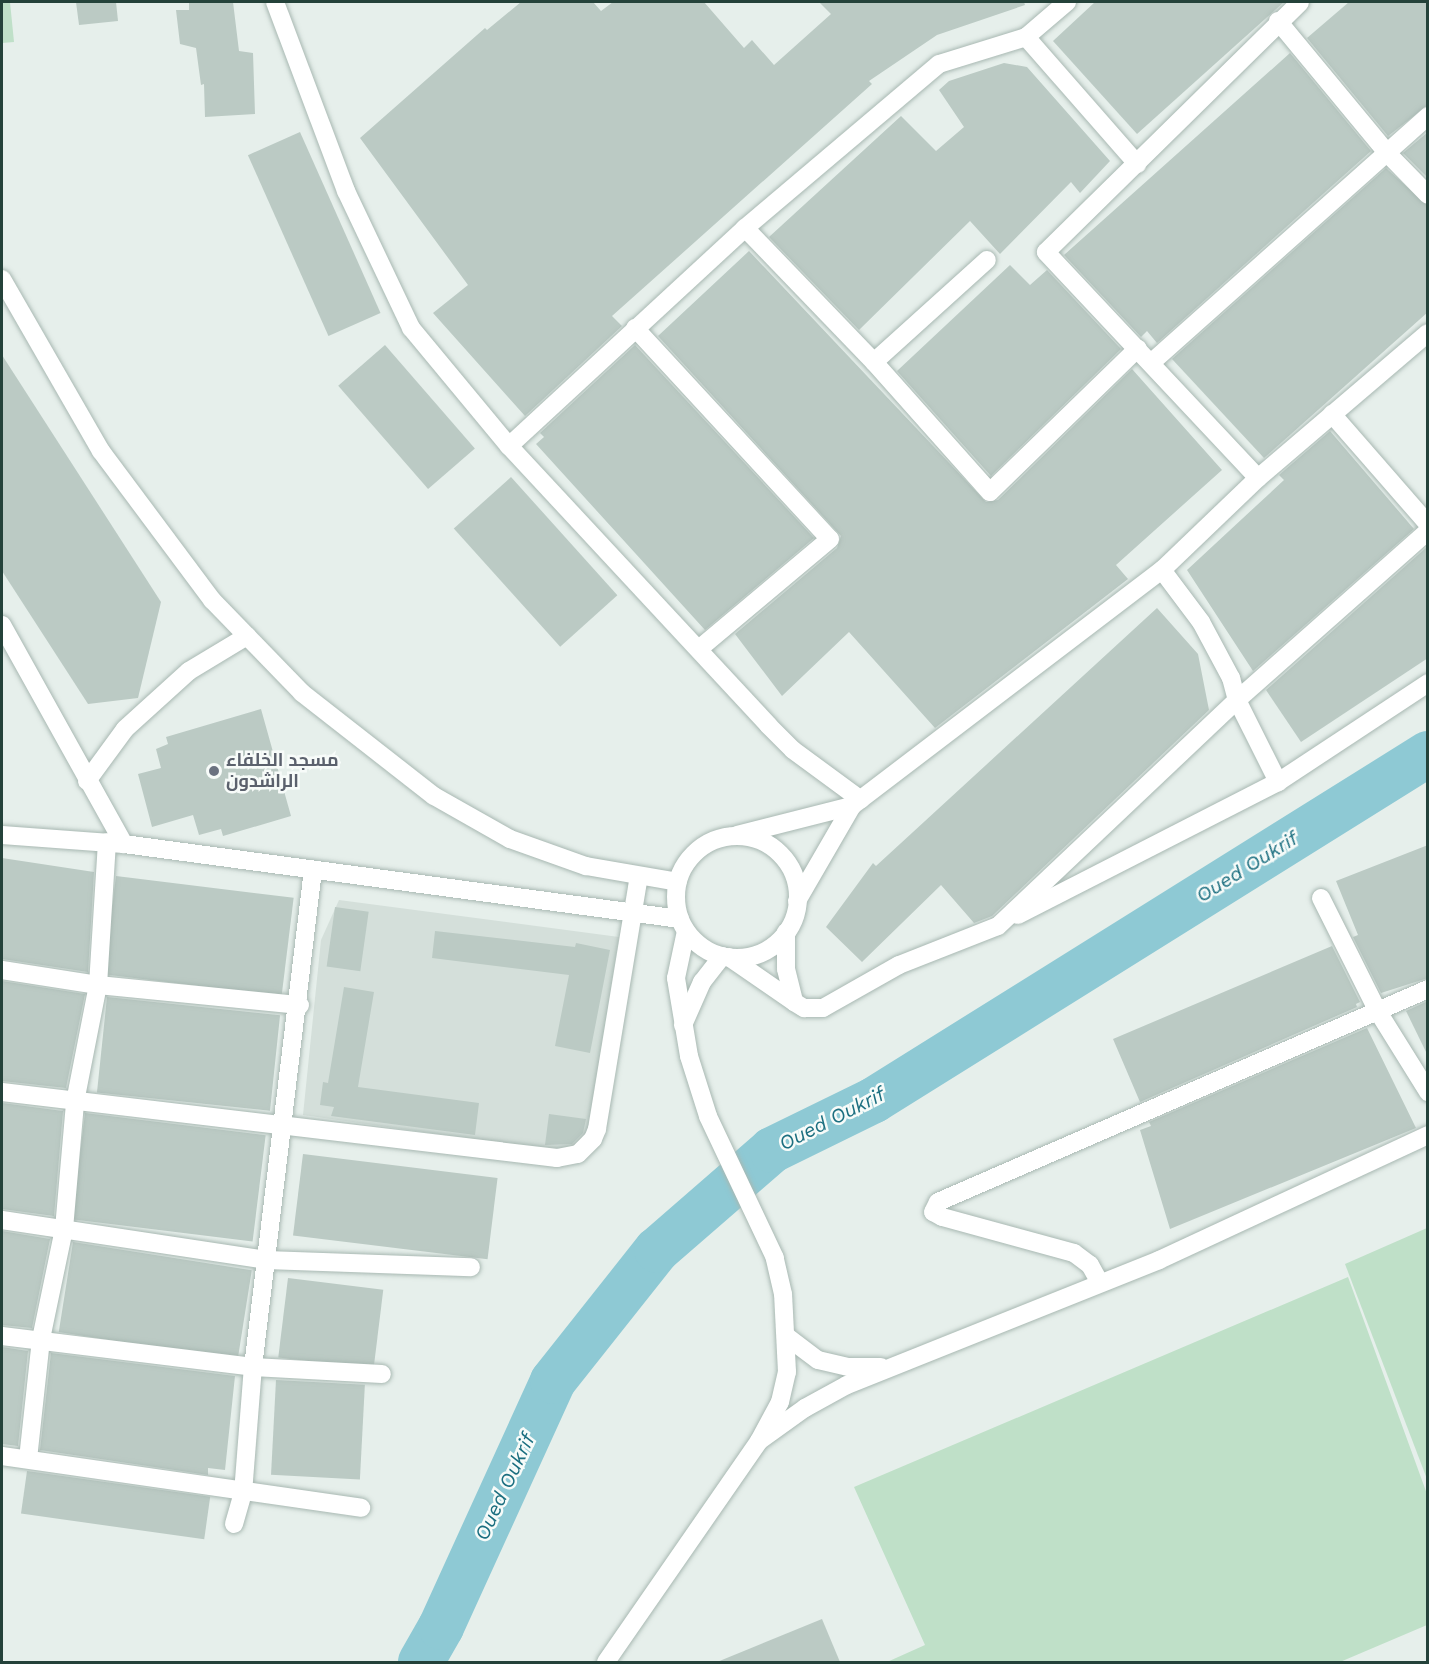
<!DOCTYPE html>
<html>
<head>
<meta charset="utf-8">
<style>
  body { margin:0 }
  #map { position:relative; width:1429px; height:1664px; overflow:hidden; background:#e6efeb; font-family:"Work Sans",Cairo,sans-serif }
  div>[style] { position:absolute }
  .built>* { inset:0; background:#d4dfda }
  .green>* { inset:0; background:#bfe0c8 }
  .river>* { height:46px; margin:-23px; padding:0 23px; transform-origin:23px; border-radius:23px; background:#8ec9d4 }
  .building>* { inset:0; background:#bbcac4; transform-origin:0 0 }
  .roads { filter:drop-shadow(0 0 2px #a8b8b2) drop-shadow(0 0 2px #a8b8b2) }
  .minor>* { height:18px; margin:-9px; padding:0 9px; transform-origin:9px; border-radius:9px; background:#fff }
  .tertiary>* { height:18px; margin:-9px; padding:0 9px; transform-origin:9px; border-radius:9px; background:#fff }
  .tertiary>.ring { margin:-9px; padding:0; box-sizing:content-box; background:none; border:18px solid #fff; border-radius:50% }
  .dots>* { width:16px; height:16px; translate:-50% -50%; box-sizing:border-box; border:3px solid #f7fbf9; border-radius:50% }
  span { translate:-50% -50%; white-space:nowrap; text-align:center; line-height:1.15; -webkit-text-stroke:5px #f7fbf9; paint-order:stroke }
  .worship-label { font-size:18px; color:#5b616d; font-weight:700 }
  .left { translate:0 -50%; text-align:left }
  .water-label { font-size:20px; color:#1c6f80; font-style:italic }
  .frame { position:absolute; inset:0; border:3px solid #24423a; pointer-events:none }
</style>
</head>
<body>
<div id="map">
  <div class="built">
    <i style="clip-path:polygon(339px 900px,619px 937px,585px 1155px,303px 1115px,321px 940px)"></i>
  </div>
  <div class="green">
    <i style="clip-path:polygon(2px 2px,10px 2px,14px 42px,2px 43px)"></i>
    <i style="clip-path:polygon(1427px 1228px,1427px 1479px,1345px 1264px)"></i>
    <i style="clip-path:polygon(1348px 1277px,1427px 1494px,1427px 1625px,1340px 1662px,887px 1662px,925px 1645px,854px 1487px)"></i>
  </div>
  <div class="river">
    <i style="left:421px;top:1662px;width:40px;rotate:-60.3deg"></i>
    <i style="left:441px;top:1627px;width:270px;rotate:-65.5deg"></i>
    <i style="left:553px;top:1381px;width:167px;rotate:-51.6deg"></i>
    <i style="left:657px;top:1250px;width:152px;rotate:-41deg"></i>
    <i style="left:772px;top:1150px;width:114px;rotate:-26.1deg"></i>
    <i style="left:874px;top:1100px;width:653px;rotate:-31.99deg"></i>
  </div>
  <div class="building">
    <i style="clip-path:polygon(76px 2px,116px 2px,118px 21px,79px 25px)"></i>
    <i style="clip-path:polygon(189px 2px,233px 2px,239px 51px,253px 53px,255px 114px,205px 117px,204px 84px,201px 85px,196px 48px,180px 44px,176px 10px,189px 10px)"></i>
    <i style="clip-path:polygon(521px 2px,593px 2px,601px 11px,613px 2px,704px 2px,744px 48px,752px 40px,774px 65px,831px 14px,819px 2px,1024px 2px,1025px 5px,937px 35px,869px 81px,872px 84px,612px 316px,622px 326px,525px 416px,433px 313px,468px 285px,360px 138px,485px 28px,487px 30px)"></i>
    <i style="clip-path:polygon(1095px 2px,1284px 2px,1137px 134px,1053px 41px)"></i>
    <i style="clip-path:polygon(1349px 2px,1428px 2px,1428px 105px,1388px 136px,1307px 38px)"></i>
    <i style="clip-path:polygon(1290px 53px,1371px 151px,1157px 343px,1147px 331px,1141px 337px,1064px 255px)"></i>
    <i style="clip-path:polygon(1004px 63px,1027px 67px,1110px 161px,1080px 193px,1071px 182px,1000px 254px,970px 221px,859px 330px,769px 237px,901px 116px,936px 151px,964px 127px,939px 90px,949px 81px)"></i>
    <i style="left:300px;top:132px;width:198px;height:57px;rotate:66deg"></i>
    <i style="clip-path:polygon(1428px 132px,1428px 178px,1403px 153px)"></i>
    <i style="clip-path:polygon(1386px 168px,1428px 206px,1428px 312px,1264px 458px,1172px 359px)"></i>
    <i style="clip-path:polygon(749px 251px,986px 502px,998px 500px,1132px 369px,1222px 470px,1116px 565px,1128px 579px,935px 728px,849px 632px,782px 696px,735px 634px,837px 548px,841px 536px,658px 336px)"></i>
    <i style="clip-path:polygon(1010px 265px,1030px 285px,1047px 270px,1121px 349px,991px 476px,897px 371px)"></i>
    <i style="left:385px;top:345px;width:137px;height:62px;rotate:49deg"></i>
    <i style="clip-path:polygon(635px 345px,814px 538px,705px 630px,536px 444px,544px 437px,540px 433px)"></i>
    <i style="clip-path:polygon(2px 355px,161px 602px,138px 698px,88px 704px,2px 571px)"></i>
    <i style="clip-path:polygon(1330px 431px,1414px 529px,1253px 671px,1187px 570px,1284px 480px,1279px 475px)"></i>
    <i style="left:511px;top:477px;width:159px;height:77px;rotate:48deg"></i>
    <i style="clip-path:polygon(1428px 546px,1428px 658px,1301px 742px,1266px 690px)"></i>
    <i style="clip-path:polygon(1157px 608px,1198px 654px,1209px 710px,992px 916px,974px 923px,941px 885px,862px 962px,826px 927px,873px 863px,876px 866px)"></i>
    <i style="clip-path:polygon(261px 709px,291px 816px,223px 836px,221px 829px,199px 835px,193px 815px,152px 827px,138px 774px,161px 768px,156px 749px,168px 744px,166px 737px)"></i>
    <i style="clip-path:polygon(1428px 845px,1428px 978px,1381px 993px,1353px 937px,1358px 935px,1336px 881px)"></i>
    <i style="clip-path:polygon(2px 858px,94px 872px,88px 972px,2px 959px)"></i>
    <i style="left:116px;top:876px;width:179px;height:99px;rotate:7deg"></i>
    <i style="left:335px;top:907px;width:34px;height:60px;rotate:8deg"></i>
    <i style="clip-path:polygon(435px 931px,575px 947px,576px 943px,610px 950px,590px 1053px,555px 1046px,569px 975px,432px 958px)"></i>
    <i style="clip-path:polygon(1332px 946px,1360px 1002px,1356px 1004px,1357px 1007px,1140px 1102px,1113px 1039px)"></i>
    <i style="clip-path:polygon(2px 981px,85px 994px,66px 1088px,2px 1081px)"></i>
    <i style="clip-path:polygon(344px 987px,374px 992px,358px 1087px,479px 1103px,475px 1135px,331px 1116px,334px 1107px,320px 1105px,323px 1082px,328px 1083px)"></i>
    <i style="left:107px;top:997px;width:174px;height:96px;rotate:6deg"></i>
    <i style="clip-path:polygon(1428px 1001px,1428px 1056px,1406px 1011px)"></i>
    <i style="clip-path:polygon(1367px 1028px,1416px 1128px,1170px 1229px,1140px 1130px,1151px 1126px,1149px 1122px)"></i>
    <i style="clip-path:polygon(2px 1103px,63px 1111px,54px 1216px,2px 1209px)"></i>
    <i style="left:85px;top:1113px;width:182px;height:107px;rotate:7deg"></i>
    <i style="clip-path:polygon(549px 1114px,586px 1119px,583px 1133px,572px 1144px,545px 1145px)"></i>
    <i style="left:303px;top:1154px;width:196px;height:82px;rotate:7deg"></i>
    <i style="clip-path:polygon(2px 1231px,50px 1239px,32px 1328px,2px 1325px)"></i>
    <i style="left:73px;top:1242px;width:181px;height:91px;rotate:9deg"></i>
    <i style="left:288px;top:1278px;width:96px;height:80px;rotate:7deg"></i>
    <i style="clip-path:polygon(2px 1347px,28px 1351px,18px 1446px,2px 1444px)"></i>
    <i style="clip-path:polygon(51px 1353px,235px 1376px,225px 1470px,208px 1468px,208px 1475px,40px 1450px)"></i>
    <i style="left:276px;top:1380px;width:89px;height:95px;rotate:3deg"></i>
    <i style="left:27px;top:1471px;width:185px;height:43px;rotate:8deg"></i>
    <i style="clip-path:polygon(822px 1619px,840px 1662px,717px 1662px)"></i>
  </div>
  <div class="roads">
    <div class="minor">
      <i style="left:275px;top:2px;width:202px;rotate:69.4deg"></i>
      <i style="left:346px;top:191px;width:152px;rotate:64.6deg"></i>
      <i style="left:411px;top:328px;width:153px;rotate:50.3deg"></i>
      <i style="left:509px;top:446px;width:381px;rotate:47.1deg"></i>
      <i style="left:768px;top:725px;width:35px;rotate:45deg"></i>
      <i style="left:793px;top:750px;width:84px;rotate:36.3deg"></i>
      <i style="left:1278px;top:21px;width:173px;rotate:50.4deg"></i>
      <i style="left:1388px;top:154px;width:57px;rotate:45.7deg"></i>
      <i style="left:1026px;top:37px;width:169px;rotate:48.8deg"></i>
      <i style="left:745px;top:228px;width:186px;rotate:46.1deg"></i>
      <i style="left:874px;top:362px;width:174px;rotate:48.3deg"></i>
      <i style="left:990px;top:492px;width:206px;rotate:-44.2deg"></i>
      <i style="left:635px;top:328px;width:287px;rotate:47.3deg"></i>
      <i style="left:830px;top:539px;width:171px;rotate:140deg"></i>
      <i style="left:874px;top:362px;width:152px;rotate:-42.1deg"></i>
      <i style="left:1152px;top:362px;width:370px;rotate:-41.7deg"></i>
      <i style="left:1332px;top:414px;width:146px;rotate:48.9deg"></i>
      <i style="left:509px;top:446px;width:321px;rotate:-42.7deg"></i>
      <i style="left:745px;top:228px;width:254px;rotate:-40.2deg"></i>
      <i style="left:939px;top:64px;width:91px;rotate:-17.2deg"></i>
      <i style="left:1026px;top:37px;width:54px;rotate:-40.5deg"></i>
      <i style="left:1258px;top:478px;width:310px;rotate:-133.2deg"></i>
      <i style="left:1046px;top:252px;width:356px;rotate:-44.5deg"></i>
      <i style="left:1162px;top:570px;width:65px;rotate:53.1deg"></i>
      <i style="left:1201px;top:622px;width:64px;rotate:61.8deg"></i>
      <i style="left:1231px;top:678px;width:23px;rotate:75deg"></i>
      <i style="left:1237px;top:700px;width:92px;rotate:63.4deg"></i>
      <i style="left:2px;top:625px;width:251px;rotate:60.9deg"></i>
      <i style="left:87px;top:781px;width:64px;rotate:-53.8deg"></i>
      <i style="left:125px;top:729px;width:86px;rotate:-42.2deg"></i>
      <i style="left:189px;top:671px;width:68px;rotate:-31.1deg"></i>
      <i style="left:2px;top:835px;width:122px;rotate:4.2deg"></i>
      <i style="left:124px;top:844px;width:561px;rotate:7.68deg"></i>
      <i style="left:1321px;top:898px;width:125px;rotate:63.4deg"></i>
      <i style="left:1377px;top:1010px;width:97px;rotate:58.1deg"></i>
      <i style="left:1018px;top:915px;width:292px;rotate:-27.1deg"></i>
      <i style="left:1278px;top:782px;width:180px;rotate:-33.4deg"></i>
      <i style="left:786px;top:932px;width:37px;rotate:90deg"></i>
      <i style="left:786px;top:969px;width:34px;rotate:76deg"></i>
      <i style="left:729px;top:957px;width:79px;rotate:34.7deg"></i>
      <i style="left:794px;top:1002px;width:12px;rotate:31deg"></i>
      <i style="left:804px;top:1008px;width:19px"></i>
      <i style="left:823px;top:1008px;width:87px;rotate:-29.5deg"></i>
      <i style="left:899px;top:965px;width:106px;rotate:-21.5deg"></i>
      <i style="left:998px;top:926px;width:329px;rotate:-43.4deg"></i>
      <i style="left:1237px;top:700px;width:255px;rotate:-41.5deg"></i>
      <i style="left:2px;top:970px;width:97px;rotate:8.9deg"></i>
      <i style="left:98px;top:985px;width:203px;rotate:5.7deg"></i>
      <i style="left:2px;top:1092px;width:559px;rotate:6.78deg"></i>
      <i style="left:557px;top:1158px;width:21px;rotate:-11deg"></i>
      <i style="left:578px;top:1154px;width:21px;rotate:-45deg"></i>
      <i style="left:593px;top:1139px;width:11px;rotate:-68deg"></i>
      <i style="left:597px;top:1129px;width:256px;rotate:-80.6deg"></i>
      <i style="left:2px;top:1220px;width:267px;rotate:8.6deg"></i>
      <i style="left:266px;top:1260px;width:205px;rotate:2deg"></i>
      <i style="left:1100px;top:1283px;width:21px;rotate:-119deg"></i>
      <i style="left:1090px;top:1265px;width:20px;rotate:-143deg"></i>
      <i style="left:1074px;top:1253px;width:137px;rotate:-164.7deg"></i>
      <i style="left:942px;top:1217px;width:10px;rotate:-151deg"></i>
      <i style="left:933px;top:1212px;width:11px;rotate:-63deg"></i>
      <i style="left:938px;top:1202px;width:534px;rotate:-23.49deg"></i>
      <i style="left:2px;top:1336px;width:253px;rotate:7deg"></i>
      <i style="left:253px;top:1367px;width:129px;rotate:3.1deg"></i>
      <i style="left:786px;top:1336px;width:40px;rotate:37deg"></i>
      <i style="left:818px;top:1360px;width:32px;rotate:13deg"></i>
      <i style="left:849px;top:1367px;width:32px"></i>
      <i style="left:759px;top:1441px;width:57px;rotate:-35.7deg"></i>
      <i style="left:805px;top:1408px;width:48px;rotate:-28.7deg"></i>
      <i style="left:847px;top:1385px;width:336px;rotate:-21.8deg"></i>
      <i style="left:1159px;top:1260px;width:297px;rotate:-24.9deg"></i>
      <i style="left:2px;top:1456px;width:363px;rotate:8.2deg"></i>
      <i style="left:28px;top:1459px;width:121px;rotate:-83.8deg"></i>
      <i style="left:41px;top:1339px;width:112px;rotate:-78.2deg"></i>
      <i style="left:64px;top:1229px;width:127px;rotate:-85deg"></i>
      <i style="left:75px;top:1102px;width:119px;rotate:-78.9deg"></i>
      <i style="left:98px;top:985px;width:143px;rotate:-86.4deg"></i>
      <i style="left:234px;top:1524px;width:32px;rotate:-74deg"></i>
      <i style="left:243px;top:1493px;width:126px;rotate:-85.5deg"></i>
      <i style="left:253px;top:1367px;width:501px;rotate:-83.12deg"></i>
    </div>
    <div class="tertiary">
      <i style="left:2px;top:279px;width:198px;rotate:60.1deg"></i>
      <i style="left:101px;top:451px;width:186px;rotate:53.3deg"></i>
      <i style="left:212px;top:600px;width:129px;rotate:45.9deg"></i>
      <i style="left:302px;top:693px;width:167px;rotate:38deg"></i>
      <i style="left:434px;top:796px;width:87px;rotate:29.5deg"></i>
      <i style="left:510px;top:839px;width:81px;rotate:19.6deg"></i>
      <i style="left:586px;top:866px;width:93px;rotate:9.9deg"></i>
      <i style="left:737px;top:835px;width:119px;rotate:-14.2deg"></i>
      <i class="ring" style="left:676px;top:836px;width:104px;height:104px"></i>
      <i style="left:797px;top:901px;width:110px;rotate:-59.9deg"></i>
      <i style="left:852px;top:806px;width:390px;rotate:-37.3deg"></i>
      <i style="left:1162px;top:570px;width:133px;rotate:-43.8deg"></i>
      <i style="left:1258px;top:478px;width:223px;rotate:-40.5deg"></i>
      <i style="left:683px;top:1025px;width:47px;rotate:-66.2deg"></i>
      <i style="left:702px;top:982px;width:33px;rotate:-52deg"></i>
      <i style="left:606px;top:1662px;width:269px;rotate:-55.3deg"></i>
      <i style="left:759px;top:1441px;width:44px;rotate:-61.7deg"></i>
      <i style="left:780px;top:1402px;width:31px;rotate:-77deg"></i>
      <i style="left:787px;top:1372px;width:78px;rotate:-92.9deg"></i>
      <i style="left:783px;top:1294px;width:37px;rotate:-103deg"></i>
      <i style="left:775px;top:1258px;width:157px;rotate:-115.3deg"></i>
      <i style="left:708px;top:1116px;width:63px;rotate:-107.6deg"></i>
      <i style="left:689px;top:1056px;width:79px;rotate:-99.5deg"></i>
      <i style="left:676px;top:978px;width:48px;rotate:-78deg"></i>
    </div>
  </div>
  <div class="dots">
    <i style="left:214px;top:771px;background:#6b7280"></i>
  </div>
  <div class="worship-label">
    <span class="left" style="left:226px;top:771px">مسجد الخلفاء<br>الراشدون</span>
  </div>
  <div class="water-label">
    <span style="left:1247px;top:867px;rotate:-32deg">Oued Oukrif</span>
    <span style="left:832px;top:1119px;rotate:-27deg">Oued Oukrif</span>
    <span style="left:505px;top:1487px;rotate:-65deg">Oued Oukrif</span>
  </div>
  <div class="frame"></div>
</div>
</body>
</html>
